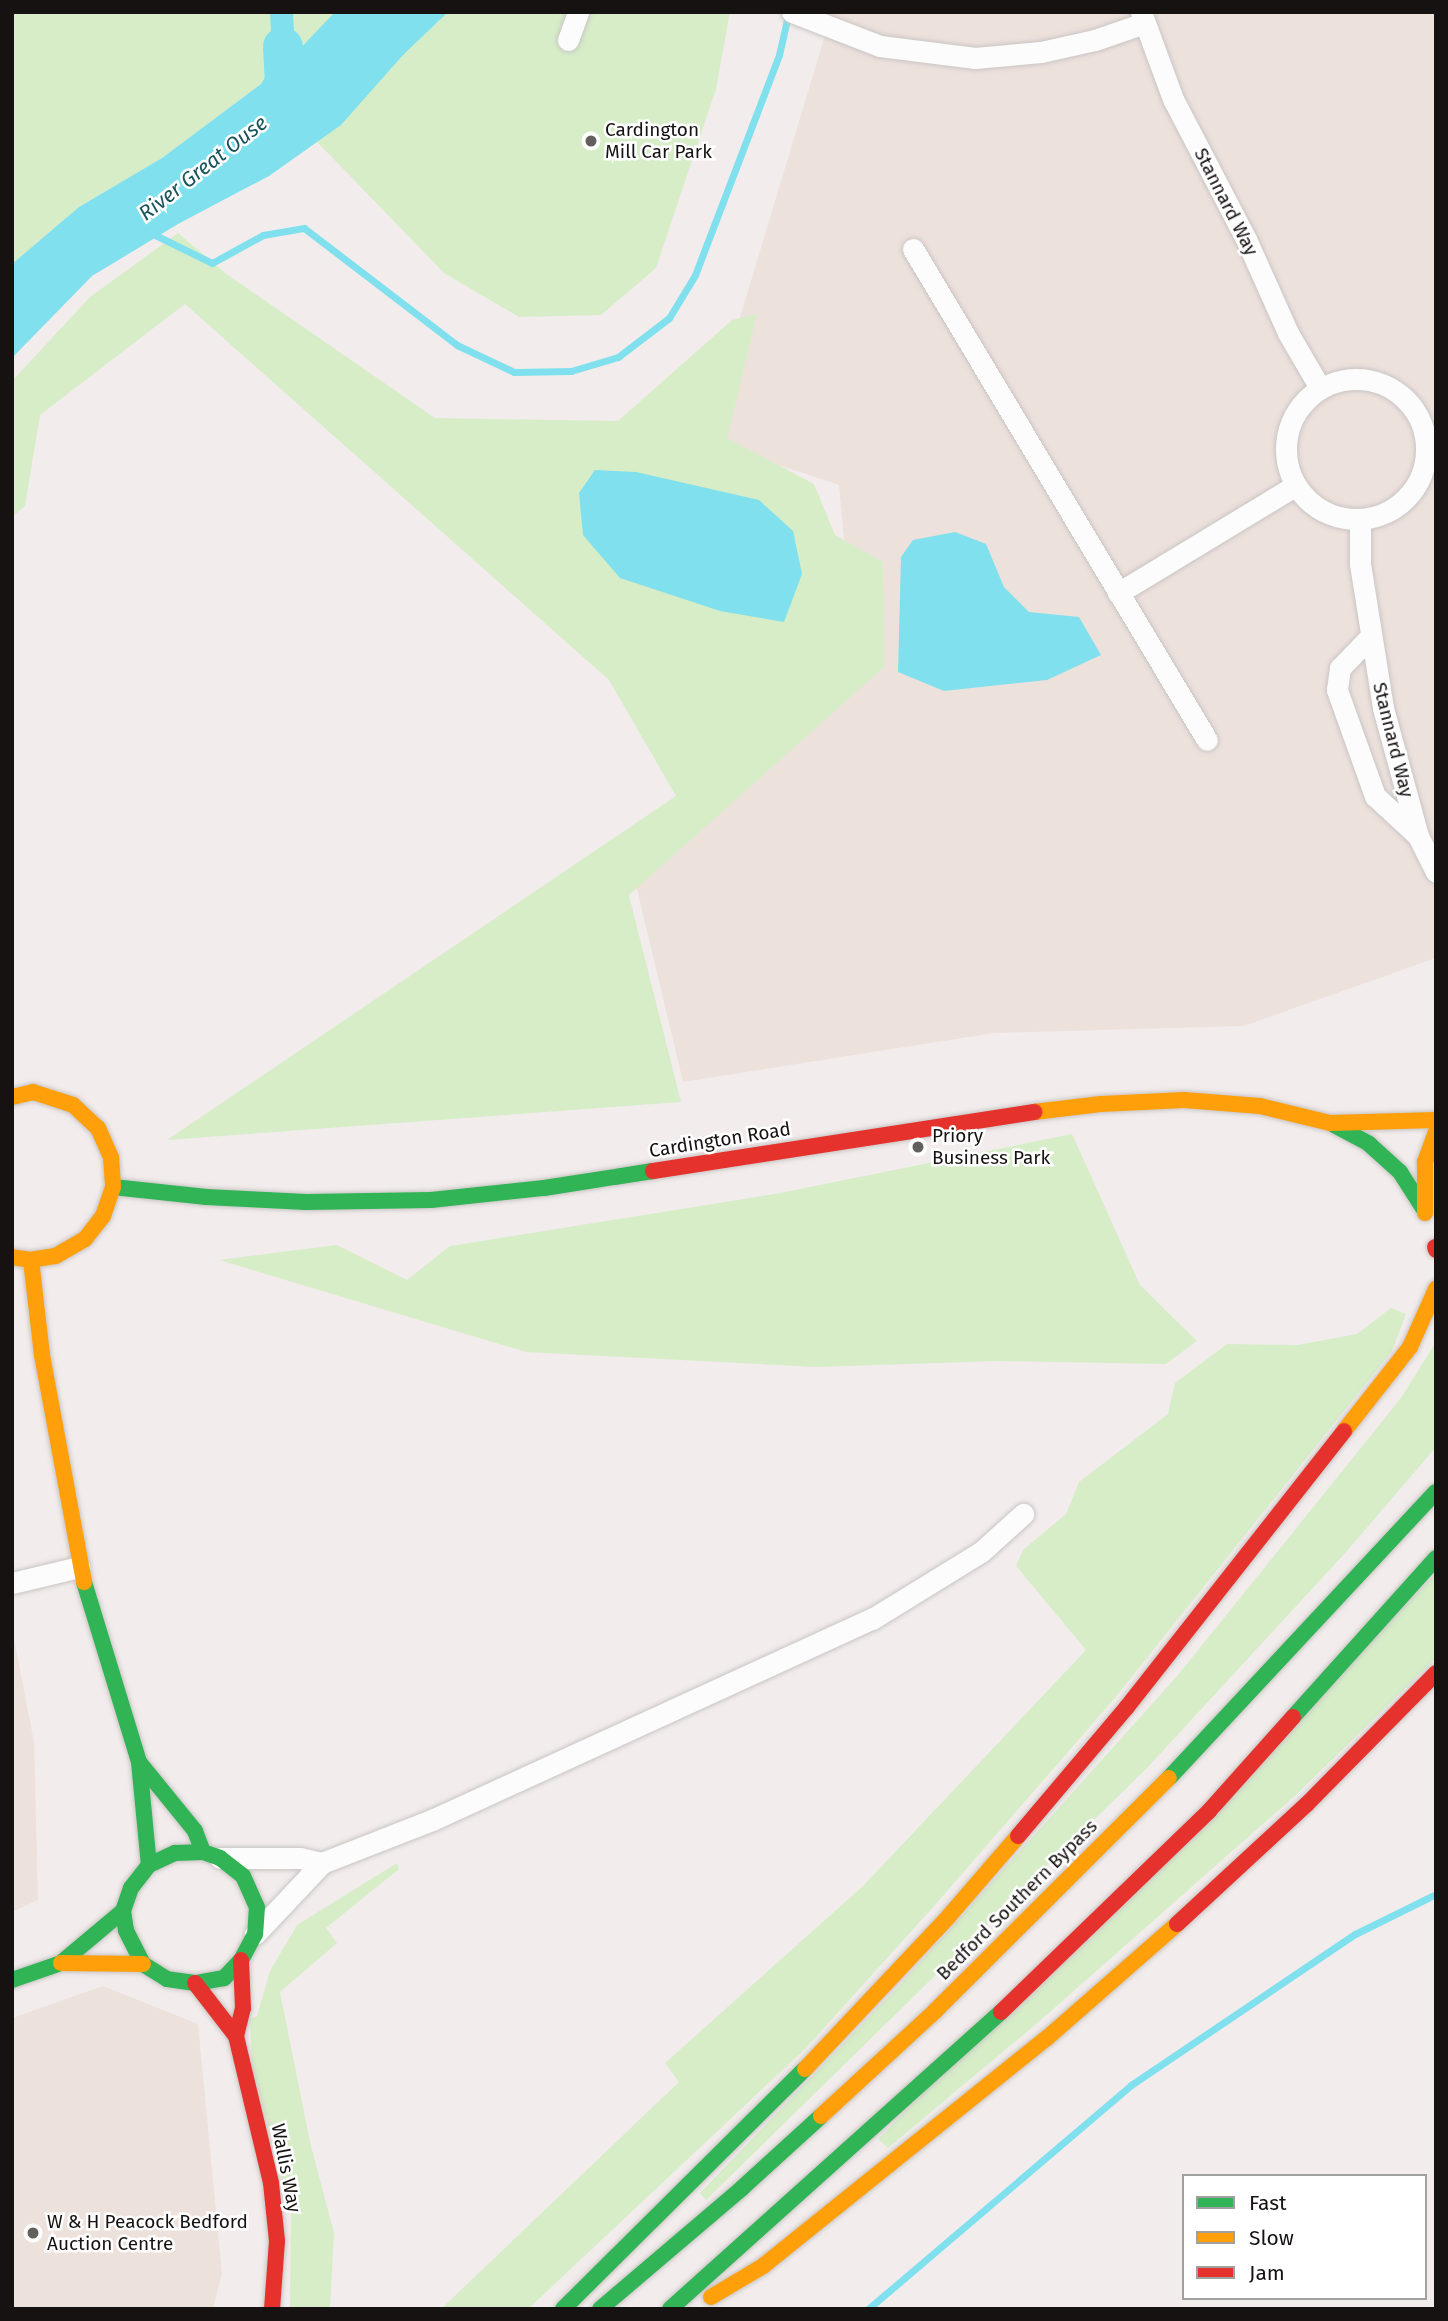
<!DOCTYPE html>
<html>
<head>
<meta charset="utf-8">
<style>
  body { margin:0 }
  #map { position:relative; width:1448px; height:2321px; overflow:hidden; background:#f2edec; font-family:"Fira Sans",sans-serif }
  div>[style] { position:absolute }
  .built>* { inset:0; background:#ede1dc }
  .green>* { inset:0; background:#d6edc8 }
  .water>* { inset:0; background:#80e0ed }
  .stream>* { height:7px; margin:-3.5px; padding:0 3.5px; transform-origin:3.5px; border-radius:3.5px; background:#80e0ed }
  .canal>* { height:23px; margin:-11.5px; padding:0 11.5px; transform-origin:11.5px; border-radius:11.5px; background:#80e0ed }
  .river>* { height:40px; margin:-20px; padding:0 20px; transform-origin:20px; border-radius:20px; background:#80e0ed }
  .roads { filter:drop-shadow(0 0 2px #c9c5c4) drop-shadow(0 0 2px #c9c5c4) }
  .street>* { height:21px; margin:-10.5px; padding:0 10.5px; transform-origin:10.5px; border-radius:10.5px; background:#fdfcfc }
  .street>.ring { margin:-10.5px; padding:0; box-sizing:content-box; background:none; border:21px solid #fdfcfc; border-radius:50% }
  .fast>* { height:16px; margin:-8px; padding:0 8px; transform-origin:8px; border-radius:8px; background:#30b455 }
  .slow>* { height:16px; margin:-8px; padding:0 8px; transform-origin:8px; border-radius:8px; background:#ff9f0a }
  .jam>* { height:16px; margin:-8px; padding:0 8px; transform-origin:8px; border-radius:8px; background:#e5322d }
  .dots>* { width:19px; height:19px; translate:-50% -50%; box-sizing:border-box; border:4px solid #fff; border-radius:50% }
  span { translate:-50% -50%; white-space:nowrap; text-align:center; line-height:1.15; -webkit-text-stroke:5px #fff; paint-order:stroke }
  .poi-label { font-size:19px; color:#151211 }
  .left { translate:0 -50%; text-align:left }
  .street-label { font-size:19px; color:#151211 }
  .water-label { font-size:21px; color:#19545c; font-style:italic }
  .frame { position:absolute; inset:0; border:14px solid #151211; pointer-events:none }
  .legend { position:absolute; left:1182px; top:2174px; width:245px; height:126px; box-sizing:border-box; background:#fff; border:2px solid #a1a0a0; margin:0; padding:9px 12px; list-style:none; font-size:21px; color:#151211 }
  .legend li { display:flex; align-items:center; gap:14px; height:35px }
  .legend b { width:35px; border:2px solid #a1a0a0 }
</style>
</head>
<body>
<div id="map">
  <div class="built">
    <i style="clip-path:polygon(832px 12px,1436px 12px,1436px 958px,1244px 1026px,994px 1033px,683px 1082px,636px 885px,857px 683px,839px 485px,703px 440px)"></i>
    <i style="clip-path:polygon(12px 1628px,34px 1742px,38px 1900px,12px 1912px)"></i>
    <i style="clip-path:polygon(103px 1986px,198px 2024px,222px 2274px,213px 2309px,12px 2309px,12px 2018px)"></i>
  </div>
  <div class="green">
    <i style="clip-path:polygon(12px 12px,730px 12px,716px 89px,656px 268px,601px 315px,519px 317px,444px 273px,261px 84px,162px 158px,79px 207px,12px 264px)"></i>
    <i style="clip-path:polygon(178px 233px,225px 273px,435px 418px,618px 421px,732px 320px,757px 314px,727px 438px,814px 484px,835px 535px,883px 562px,884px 667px,629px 895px,681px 1102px,167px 1140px,676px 796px,609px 680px,185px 304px,40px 415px,25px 506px,12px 517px,12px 381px,90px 297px)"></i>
    <i style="clip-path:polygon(1072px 1134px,1140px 1285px,1197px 1341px,1166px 1364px,996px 1361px,817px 1367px,526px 1352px,219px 1260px,337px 1245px,407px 1280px,450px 1246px,775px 1194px)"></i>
    <i style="clip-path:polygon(1391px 1308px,1406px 1314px,1392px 1351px,1114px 1699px,935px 1905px,805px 2049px,528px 2309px,441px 2309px,679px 2082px,665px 2063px,863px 1886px,1086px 1650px,1016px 1566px,1023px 1550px,1066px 1514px,1079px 1482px,1168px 1414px,1175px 1383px,1227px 1344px,1298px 1345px,1357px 1334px)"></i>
    <i style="clip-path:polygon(1436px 1342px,1436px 1447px,1346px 1552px,1148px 1767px,706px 2200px,700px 2193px,898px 1987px,1178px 1675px,1401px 1398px)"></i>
    <i style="clip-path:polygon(1436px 1574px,1436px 1658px,1298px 1793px,1034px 2026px,888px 2148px,878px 2139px)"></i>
    <i style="clip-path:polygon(397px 1863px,399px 1869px,326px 1928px,337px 1943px,280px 1992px,310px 2142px,334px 2233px,330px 2309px,290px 2309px,291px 2212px,252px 2066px,250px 2019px,257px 2016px,270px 1971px,297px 1925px)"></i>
  </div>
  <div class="water">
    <i style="clip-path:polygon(335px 12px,448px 12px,403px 55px,341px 125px,269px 176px,178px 224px,92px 276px,12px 358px,12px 264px,79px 207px,162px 158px,261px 84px,275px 61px,291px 58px)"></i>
    <i style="clip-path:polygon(595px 470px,636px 472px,759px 500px,793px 531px,802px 574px,784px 622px,720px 611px,620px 578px,583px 535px,579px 493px)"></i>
    <i style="clip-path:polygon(955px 532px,986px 544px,1004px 587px,1029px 612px,1079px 617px,1101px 655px,1047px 680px,944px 691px,898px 672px,901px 557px,913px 540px)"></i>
  </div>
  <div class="stream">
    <i style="left:149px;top:232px;width:70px;rotate:26.2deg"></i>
    <i style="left:212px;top:263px;width:58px;rotate:-28.8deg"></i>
    <i style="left:263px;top:235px;width:42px;rotate:-9.7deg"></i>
    <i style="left:304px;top:228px;width:193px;rotate:37.4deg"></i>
    <i style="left:457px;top:345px;width:63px;rotate:25.3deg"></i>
    <i style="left:514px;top:372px;width:57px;rotate:-1deg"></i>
    <i style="left:571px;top:371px;width:49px;rotate:-16.6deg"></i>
    <i style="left:618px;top:357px;width:64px;rotate:-37.4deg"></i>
    <i style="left:669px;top:318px;width:50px;rotate:-58.8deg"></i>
    <i style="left:695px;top:275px;width:235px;rotate:-69.1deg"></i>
    <i style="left:779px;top:55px;width:41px;rotate:-77.3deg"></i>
    <i style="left:868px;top:2309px;width:345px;rotate:-40.4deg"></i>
    <i style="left:1131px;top:2085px;width:270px;rotate:-34deg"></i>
    <i style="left:1355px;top:1934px;width:90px;rotate:-26.3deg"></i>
  </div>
  <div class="canal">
    <i style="left:281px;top:12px;width:35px;rotate:87deg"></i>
  </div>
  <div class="river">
    <i style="left:283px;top:47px;width:57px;rotate:87deg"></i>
  </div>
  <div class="roads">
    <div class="street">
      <i style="left:792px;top:12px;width:94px;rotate:21.1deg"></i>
      <i style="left:880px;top:46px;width:96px;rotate:7.2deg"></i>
      <i style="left:975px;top:58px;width:66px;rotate:-5.2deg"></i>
      <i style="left:1041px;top:52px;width:55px;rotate:-12.5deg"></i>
      <i style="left:1095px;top:40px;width:52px;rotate:-19.1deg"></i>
      <i style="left:1141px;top:12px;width:93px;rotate:69.8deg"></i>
      <i style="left:1173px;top:99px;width:158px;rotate:62.5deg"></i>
      <i style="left:1246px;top:239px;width:103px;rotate:65.9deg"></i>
      <i style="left:1288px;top:333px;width:64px;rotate:59.8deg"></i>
      <i style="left:568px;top:40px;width:30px;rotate:-70deg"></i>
      <i style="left:913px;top:249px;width:572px;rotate:59.09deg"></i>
      <i class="ring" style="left:1286px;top:379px;width:119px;height:119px"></i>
      <i style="left:1360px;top:520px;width:44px;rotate:90deg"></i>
      <i style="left:1360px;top:564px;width:146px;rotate:80.9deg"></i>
      <i style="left:1383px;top:708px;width:133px;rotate:74.7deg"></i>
      <i style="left:1418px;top:836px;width:40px;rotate:63.4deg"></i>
      <i style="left:1118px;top:593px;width:207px;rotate:-31.2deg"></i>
      <i style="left:1369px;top:638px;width:42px;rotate:134deg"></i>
      <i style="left:1340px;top:668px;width:22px;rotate:98deg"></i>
      <i style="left:1337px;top:690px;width:113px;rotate:70.3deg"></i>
      <i style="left:1375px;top:796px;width:56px;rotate:42.8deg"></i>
      <i style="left:12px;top:1583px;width:69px;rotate:-13.4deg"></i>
      <i style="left:220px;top:1858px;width:80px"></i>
      <i style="left:300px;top:1858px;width:23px;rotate:13deg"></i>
      <i style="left:255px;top:1934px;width:98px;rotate:-46.7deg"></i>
      <i style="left:322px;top:1863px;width:118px;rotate:-21.4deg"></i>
      <i style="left:432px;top:1820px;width:484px;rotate:-24.6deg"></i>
      <i style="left:872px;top:1619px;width:128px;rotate:-31.6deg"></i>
      <i style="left:981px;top:1552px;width:57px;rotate:-42.1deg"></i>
    </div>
    <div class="fast">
      <i style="left:1334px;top:1125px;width:40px;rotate:28deg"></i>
      <i style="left:1369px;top:1144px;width:42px;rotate:42.1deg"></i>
      <i style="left:1400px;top:1172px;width:43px;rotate:57.4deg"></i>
      <i style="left:113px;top:1187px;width:94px;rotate:6.1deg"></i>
      <i style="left:206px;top:1197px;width:100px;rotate:2.9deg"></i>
      <i style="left:306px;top:1202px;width:125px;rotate:-0.9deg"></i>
      <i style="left:431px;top:1200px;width:114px;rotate:-6.1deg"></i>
      <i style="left:544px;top:1188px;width:110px;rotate:-8.9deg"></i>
      <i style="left:84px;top:1582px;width:188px;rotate:73deg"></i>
      <i style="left:139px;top:1762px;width:103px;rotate:84.5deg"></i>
      <i style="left:1293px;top:1717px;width:214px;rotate:-48deg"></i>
      <i style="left:139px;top:1762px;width:89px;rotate:50.9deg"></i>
      <i style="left:195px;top:1831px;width:22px;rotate:69deg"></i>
      <i style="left:1169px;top:1778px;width:391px;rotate:-47deg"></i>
      <i style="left:203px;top:1852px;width:18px;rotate:19deg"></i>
      <i style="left:220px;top:1858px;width:29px;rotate:38deg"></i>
      <i style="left:243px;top:1876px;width:34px;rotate:66deg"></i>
      <i style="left:257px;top:1907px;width:27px;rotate:94deg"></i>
      <i style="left:255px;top:1934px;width:30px;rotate:118deg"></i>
      <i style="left:241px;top:1960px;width:25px;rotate:133deg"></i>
      <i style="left:224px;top:1978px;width:29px;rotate:170deg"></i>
      <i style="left:195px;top:1983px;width:28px;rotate:-172deg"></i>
      <i style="left:167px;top:1979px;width:28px;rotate:-148deg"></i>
      <i style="left:143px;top:1964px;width:38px;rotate:-117deg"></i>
      <i style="left:126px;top:1930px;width:19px;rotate:-99deg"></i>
      <i style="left:123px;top:1911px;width:24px;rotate:-71deg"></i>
      <i style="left:131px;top:1888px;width:29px;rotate:-52deg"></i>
      <i style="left:149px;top:1865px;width:29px;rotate:-25deg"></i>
      <i style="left:175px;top:1853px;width:28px;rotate:-2deg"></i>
      <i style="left:12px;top:1980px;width:52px;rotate:-19.1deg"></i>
      <i style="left:61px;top:1963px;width:81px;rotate:-40deg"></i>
      <i style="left:563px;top:2309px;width:341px;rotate:-44.8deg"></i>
      <i style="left:600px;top:2309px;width:187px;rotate:-40.4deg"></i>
      <i style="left:742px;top:2188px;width:107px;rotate:-42.3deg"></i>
      <i style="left:670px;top:2309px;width:445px;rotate:-41.9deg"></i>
    </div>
    <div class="slow">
      <i style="left:12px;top:1097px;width:22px;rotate:-13deg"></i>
      <i style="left:33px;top:1092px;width:42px;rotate:18deg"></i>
      <i style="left:73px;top:1105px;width:34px;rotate:43deg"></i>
      <i style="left:98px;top:1128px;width:32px;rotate:66deg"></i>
      <i style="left:111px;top:1157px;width:30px;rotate:86deg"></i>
      <i style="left:113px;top:1187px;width:31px;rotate:109deg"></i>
      <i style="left:103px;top:1216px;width:29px;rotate:128deg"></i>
      <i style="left:85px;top:1239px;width:34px;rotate:150deg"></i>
      <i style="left:55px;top:1256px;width:24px;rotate:171deg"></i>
      <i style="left:31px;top:1260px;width:19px;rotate:-171deg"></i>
      <i style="left:1034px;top:1112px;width:67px;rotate:-6.8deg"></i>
      <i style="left:1101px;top:1104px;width:83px;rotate:-2.8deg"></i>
      <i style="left:1184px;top:1100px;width:76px;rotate:4.5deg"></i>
      <i style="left:1260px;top:1106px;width:72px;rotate:13.7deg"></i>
      <i style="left:1330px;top:1123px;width:106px;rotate:-1.6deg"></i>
      <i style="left:1425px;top:1213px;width:51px;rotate:-90deg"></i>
      <i style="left:1425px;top:1162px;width:32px;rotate:-70deg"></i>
      <i style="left:31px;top:1260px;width:96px;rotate:83.4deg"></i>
      <i style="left:42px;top:1355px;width:231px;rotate:79.5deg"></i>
      <i style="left:1344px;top:1431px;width:107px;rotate:-51.8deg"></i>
      <i style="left:1410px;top:1347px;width:64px;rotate:-65.9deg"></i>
      <i style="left:61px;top:1963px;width:82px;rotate:0.7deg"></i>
      <i style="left:805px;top:2069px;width:210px;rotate:-46.7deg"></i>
      <i style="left:949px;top:1916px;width:106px;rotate:-49.2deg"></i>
      <i style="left:821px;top:2116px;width:155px;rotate:-42.6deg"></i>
      <i style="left:935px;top:2011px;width:330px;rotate:-44.9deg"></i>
      <i style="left:711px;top:2297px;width:61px;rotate:-30.8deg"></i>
      <i style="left:763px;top:2266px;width:364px;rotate:-38.8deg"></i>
      <i style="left:1047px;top:2038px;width:173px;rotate:-41.2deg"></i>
    </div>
    <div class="jam">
      <i style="left:653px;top:1171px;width:386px;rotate:-8.8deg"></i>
      <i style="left:1435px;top:1247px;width:3px;rotate:72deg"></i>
      <i style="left:1018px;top:1836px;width:169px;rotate:-49.8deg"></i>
      <i style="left:1127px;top:1707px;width:351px;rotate:-51.8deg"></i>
      <i style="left:1177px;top:1924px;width:177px;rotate:-42.7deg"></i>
      <i style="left:1307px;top:1804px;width:184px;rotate:-45.4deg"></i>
      <i style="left:195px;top:1983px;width:67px;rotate:52.3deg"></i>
      <i style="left:236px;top:2036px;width:151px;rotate:76.6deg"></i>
      <i style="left:271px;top:2183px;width:58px;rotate:84.1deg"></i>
      <i style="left:277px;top:2241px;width:68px;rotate:94.2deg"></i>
      <i style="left:1001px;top:2012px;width:289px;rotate:-44deg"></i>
      <i style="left:1209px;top:1811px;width:126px;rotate:-48.2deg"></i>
      <i style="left:236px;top:2036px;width:29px;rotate:-76deg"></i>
      <i style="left:243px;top:2008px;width:48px;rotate:-92.4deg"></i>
    </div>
  </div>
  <div class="dots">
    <i style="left:591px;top:141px;background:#625f5e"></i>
    <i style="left:918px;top:1147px;background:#625f5e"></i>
    <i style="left:33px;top:2233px;background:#625f5e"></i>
  </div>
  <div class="poi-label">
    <span class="left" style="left:605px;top:141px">Cardington<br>Mill Car Park</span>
    <span class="left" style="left:932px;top:1147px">Priory<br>Business Park</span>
    <span class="left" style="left:47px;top:2233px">W &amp; H Peacock Bedford<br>Auction Centre</span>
  </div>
  <div class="street-label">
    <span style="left:1226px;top:202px;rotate:63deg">Stannard Way</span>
    <span style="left:1393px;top:740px;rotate:76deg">Stannard Way</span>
    <span style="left:720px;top:1140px;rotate:-9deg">Cardington Road</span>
    <span style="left:1017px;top:1900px;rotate:-45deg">Bedford Southern Bypass</span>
    <span style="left:286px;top:2168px;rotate:79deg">Wallis Way</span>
  </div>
  <div class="water-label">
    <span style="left:203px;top:168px;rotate:-38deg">River Great Ouse</span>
  </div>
  <div class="frame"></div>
  <ul class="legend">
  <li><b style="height:9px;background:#30b455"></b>Fast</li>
  <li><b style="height:9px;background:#ff9f0a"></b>Slow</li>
  <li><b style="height:9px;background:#e5322d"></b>Jam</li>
  </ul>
</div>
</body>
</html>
